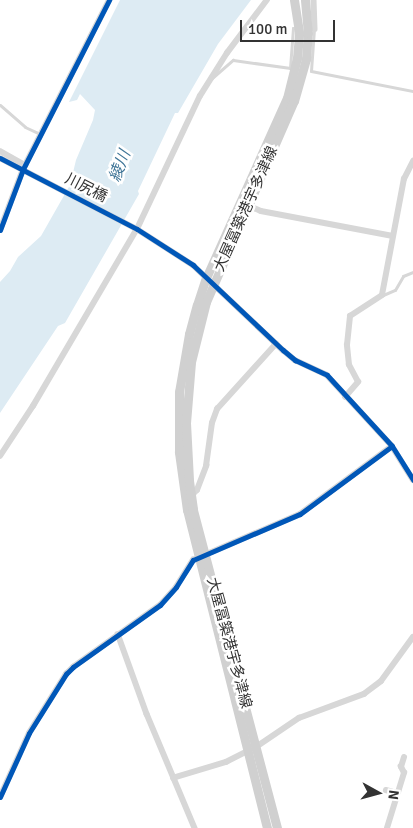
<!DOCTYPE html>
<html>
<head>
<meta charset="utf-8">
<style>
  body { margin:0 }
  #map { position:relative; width:413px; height:828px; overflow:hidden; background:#fff; font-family:Signika,"Noto Sans JP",sans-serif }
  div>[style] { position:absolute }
  .water>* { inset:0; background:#ddebf3 }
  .lane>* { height:3px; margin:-1.5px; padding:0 1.5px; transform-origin:1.5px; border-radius:1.5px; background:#d7d7d7 }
  .street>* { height:5.5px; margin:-2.75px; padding:0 2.75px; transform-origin:2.75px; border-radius:2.75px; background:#d7d7d7 }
  .secondary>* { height:9px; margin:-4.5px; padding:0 4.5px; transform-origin:4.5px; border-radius:4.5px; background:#d0d0d0 }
  .secondary-bridge>* { height:9px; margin:-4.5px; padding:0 4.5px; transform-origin:4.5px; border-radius:4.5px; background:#d0d0d0 }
  .cycleway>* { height:5px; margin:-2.5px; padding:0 2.5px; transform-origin:2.5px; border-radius:2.5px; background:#0057b8 }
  span { translate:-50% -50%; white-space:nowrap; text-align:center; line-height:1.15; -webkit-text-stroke:5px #fff; paint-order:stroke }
  .street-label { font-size:15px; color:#333 }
  .water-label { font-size:16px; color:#3f7597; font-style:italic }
  .north { position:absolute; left:353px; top:768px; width:50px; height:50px; -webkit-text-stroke:4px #fff; paint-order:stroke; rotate:97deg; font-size:14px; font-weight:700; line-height:20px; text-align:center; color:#333 }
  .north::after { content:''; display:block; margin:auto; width:18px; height:22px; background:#333; clip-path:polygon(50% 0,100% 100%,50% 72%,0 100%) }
  .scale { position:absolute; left:240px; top:20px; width:95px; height:22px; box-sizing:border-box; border:2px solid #333; border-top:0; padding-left:6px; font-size:15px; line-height:18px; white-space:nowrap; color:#333; -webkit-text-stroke:4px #fff; paint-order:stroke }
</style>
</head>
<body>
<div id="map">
  <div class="water">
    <i style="clip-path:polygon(120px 0,251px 0,218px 44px,178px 113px,175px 113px,138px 191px,139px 194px,65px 323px,58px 326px,0 413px,0 282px,10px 271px,18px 257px,41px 236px,70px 185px,76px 160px,93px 120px,95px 110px,80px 94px,77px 100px,69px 102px)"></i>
  </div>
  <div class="lane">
    <i style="left:314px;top:29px;width:42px;rotate:94.1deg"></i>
    <i style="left:311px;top:71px;width:104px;rotate:11.1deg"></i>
    <i style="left:212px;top:78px;width:28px;rotate:-41deg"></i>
    <i style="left:233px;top:60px;width:58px;rotate:8deg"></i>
    <i style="left:290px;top:68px;width:40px;rotate:-85.7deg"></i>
    <i style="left:293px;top:28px;width:5px;rotate:11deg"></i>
    <i style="left:0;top:105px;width:33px;rotate:41deg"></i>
    <i style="left:25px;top:127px;width:17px;rotate:25deg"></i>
    <i style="left:383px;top:295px;width:13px;rotate:-23deg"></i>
    <i style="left:395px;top:290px;width:16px;rotate:-60deg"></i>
    <i style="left:403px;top:276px;width:11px;rotate:-22deg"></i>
  </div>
  <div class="street">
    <i style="left:314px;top:0;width:29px;rotate:88deg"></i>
    <i style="left:0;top:151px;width:29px;rotate:29deg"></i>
    <i style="left:0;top:158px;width:154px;rotate:27.4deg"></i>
    <i style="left:137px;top:229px;width:67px;rotate:32.7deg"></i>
    <i style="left:193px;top:265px;width:124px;rotate:43.4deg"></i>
    <i style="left:283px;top:350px;width:16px;rotate:40deg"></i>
    <i style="left:295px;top:360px;width:35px;rotate:25deg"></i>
    <i style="left:327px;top:375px;width:96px;rotate:47.5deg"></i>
    <i style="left:392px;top:446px;width:40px;rotate:58deg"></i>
    <i style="left:247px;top:205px;width:15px;rotate:23deg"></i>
    <i style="left:261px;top:211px;width:134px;rotate:10.7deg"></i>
    <i style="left:0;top:230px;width:65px;rotate:-69.3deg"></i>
    <i style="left:23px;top:169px;width:190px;rotate:-63deg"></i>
    <i style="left:345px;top:397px;width:20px;rotate:-49deg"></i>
    <i style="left:358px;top:382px;width:19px;rotate:-118deg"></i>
    <i style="left:349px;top:365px;width:20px;rotate:-96deg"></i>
    <i style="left:347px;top:345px;width:29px;rotate:-84deg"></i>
    <i style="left:350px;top:316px;width:38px;rotate:-33deg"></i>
    <i style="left:382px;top:295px;width:118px;rotate:-79.3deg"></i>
    <i style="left:404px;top:179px;width:20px;rotate:-63deg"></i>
    <i style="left:0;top:456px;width:60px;rotate:-56.6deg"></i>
    <i style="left:33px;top:406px;width:205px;rotate:-59.6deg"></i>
    <i style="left:137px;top:229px;width:147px;rotate:-64.7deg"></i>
    <i style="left:200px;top:96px;width:51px;rotate:-57.9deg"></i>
    <i style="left:227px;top:53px;width:66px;rotate:-53deg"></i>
    <i style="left:191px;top:496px;width:8px;rotate:-45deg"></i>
    <i style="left:197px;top:490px;width:26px;rotate:-69deg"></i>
    <i style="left:206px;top:466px;width:43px;rotate:-82.1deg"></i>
    <i style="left:212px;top:423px;width:15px;rotate:-70deg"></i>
    <i style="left:217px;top:409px;width:88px;rotate:-47.8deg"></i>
    <i style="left:118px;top:634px;width:85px;rotate:70.1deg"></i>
    <i style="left:147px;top:714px;width:124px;rotate:67.2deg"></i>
    <i style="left:173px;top:778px;width:55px;rotate:-16.8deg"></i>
    <i style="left:226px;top:762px;width:34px;rotate:-27deg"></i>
    <i style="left:256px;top:747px;width:52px;rotate:-34deg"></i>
    <i style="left:299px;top:718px;width:69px;rotate:-20.3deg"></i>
    <i style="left:364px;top:694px;width:21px;rotate:-37deg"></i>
    <i style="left:381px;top:681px;width:54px;rotate:-54deg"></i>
    <i style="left:386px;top:790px;width:11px;rotate:15deg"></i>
    <i style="left:0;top:797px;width:70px;rotate:-65.6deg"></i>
    <i style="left:29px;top:733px;width:70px;rotate:-57.9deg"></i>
    <i style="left:66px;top:674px;width:10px;rotate:-45deg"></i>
    <i style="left:73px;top:667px;width:107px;rotate:-35.5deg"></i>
    <i style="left:160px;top:605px;width:24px;rotate:-48deg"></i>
    <i style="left:176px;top:587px;width:32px;rotate:-58deg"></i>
    <i style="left:193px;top:560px;width:116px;rotate:-23.3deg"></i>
    <i style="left:300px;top:514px;width:114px;rotate:-36.5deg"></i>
    <i style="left:387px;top:828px;width:58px;rotate:-72.8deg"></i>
    <i style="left:404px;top:773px;width:7px;rotate:-117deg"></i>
    <i style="left:401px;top:767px;width:10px;rotate:-73deg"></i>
  </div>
  <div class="secondary">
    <i style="left:267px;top:828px;width:328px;rotate:-104.1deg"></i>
    <i style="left:187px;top:510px;width:59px;rotate:-97.9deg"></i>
    <i style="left:179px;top:452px;width:60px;rotate:-90deg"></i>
    <i style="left:179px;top:392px;width:59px;rotate:-80.2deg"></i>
    <i style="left:189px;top:334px;width:30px;rotate:-75deg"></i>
    <i style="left:197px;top:305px;width:28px;rotate:-72deg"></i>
    <i style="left:206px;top:278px;width:197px;rotate:-65.8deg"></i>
    <i style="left:287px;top:98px;width:41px;rotate:-76deg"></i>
    <i style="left:297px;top:58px;width:25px;rotate:-85deg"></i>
    <i style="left:277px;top:828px;width:330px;rotate:-104.8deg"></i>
    <i style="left:193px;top:509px;width:29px;rotate:-98deg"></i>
    <i style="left:189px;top:480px;width:57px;rotate:-93deg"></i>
    <i style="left:186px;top:423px;width:61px;rotate:-85.3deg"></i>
    <i style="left:191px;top:362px;width:62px;rotate:-76deg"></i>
    <i style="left:206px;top:302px;width:219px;rotate:-66.4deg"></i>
    <i style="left:294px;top:101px;width:44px;rotate:-74.1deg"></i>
    <i style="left:306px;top:59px;width:26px;rotate:-86deg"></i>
  </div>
  <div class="secondary-bridge">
    <i style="left:294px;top:0;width:33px;rotate:81deg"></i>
    <i style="left:305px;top:0;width:33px;rotate:85deg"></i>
  </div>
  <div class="cycleway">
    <i style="left:0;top:158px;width:154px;rotate:27.4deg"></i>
    <i style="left:137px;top:229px;width:67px;rotate:32.7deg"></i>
    <i style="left:193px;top:265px;width:124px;rotate:43.4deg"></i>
    <i style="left:283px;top:350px;width:16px;rotate:40deg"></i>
    <i style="left:295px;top:360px;width:35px;rotate:25deg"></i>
    <i style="left:327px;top:375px;width:96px;rotate:47.5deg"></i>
    <i style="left:392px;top:446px;width:40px;rotate:58deg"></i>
    <i style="left:0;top:230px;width:65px;rotate:-69.3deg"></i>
    <i style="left:23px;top:169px;width:190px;rotate:-63deg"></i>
    <i style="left:0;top:797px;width:70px;rotate:-65.6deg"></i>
    <i style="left:29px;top:733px;width:70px;rotate:-57.9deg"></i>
    <i style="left:66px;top:674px;width:10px;rotate:-45deg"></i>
    <i style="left:73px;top:667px;width:107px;rotate:-35.5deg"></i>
    <i style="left:160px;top:605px;width:24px;rotate:-48deg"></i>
    <i style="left:176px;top:587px;width:32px;rotate:-58deg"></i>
    <i style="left:193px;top:560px;width:116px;rotate:-23.3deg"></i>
    <i style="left:300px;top:514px;width:114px;rotate:-36.5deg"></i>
  </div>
  <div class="street-label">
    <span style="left:86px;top:188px;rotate:27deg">川尻橋</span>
    <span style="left:246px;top:209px;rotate:-66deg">大屋冨築港宇多津線</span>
    <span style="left:229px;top:643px;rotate:75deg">大屋冨築港宇多津線</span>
  </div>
  <div class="water-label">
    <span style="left:120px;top:166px;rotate:-69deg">綾川</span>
  </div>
  <div class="north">N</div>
  <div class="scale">100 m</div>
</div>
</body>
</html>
